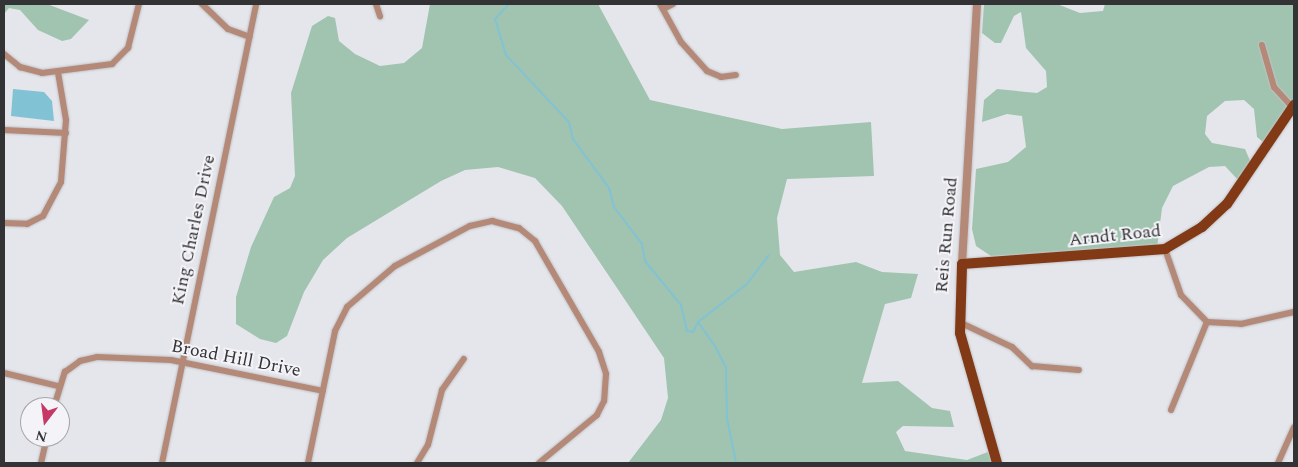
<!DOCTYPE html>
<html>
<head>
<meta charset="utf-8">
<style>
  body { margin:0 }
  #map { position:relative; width:1298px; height:467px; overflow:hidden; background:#e5e6eb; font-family:Spectral,serif }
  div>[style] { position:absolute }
  .green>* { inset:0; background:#a0c4af }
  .water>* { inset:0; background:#82c2d5 }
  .stream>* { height:2px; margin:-1px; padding:0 1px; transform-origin:1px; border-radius:1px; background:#82c2d5 }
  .roads { filter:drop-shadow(0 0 1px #c1c2c7) drop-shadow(0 0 1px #c1c2c7) }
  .minor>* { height:6px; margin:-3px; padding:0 3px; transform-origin:3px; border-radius:3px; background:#b48977 }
  .tertiary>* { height:8px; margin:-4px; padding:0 4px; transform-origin:4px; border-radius:4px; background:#b48977 }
  .primary>* { height:10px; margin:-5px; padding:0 5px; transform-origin:5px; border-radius:5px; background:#823915 }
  span { translate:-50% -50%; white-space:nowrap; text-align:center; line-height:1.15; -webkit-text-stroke:4px #f3f3f8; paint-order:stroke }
  .street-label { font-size:18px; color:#333335 }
  .frame { position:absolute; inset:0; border:5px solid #333335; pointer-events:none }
  .north { position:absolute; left:20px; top:397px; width:50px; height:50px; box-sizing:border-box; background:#f3f3f8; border:1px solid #a6a6aa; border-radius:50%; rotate:195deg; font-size:14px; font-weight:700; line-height:20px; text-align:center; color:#333335 }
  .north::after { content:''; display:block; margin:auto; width:18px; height:22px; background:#c63867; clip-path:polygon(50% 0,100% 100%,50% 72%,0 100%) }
</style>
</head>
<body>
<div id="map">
  <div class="green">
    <i style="clip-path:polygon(4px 4px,47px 4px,89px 20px,71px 39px,62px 41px,38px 30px,20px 10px,9px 8px,4px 14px)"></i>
    <i style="clip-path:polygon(430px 4px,598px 4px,650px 100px,782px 129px,871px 122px,874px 176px,787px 179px,777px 218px,780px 255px,794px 272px,856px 262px,882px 272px,918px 274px,911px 298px,885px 304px,862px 383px,898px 381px,932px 408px,950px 411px,954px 427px,903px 426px,896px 432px,905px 451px,967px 460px,988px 452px,992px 463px,628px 463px,661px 420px,668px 398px,664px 358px,562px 206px,535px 178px,498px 167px,465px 170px,441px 181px,347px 238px,323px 260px,304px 292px,287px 336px,276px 343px,260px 339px,236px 324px,236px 297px,251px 247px,274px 197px,290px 188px,295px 176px,291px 93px,312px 26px,328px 16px,335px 18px,339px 41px,355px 54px,380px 66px,404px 63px,422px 48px)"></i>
    <i style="clip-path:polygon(984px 4px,1057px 4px,1080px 13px,1103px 11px,1105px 4px,1294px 4px,1294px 101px,1263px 142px,1257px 137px,1254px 109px,1244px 100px,1225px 101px,1207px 116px,1205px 134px,1212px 143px,1245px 149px,1251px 163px,1238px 180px,1225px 166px,1209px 167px,1173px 186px,1162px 208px,1157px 248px,991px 256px,976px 246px,972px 229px,976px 169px,1008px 162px,1026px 147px,1022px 116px,1007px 114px,982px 122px,984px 100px,997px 89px,1037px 93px,1047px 87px,1046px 71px,1026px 48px,1021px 12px,1014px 16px,1001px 43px,995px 43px,982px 33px)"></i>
  </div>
  <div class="water">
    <i style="clip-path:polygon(13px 89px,44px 92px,52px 101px,54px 121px,11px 116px)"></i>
  </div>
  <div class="stream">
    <i style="left:509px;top:4px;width:21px;rotate:133deg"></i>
    <i style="left:495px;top:19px;width:38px;rotate:73deg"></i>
    <i style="left:506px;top:55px;width:92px;rotate:46.8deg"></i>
    <i style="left:569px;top:122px;width:17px;rotate:77deg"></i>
    <i style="left:573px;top:139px;width:61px;rotate:53.7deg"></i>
    <i style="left:609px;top:188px;width:20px;rotate:75deg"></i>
    <i style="left:614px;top:207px;width:46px;rotate:52.9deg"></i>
    <i style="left:642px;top:244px;width:17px;rotate:80deg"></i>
    <i style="left:645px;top:261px;width:57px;rotate:50.7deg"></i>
    <i style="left:681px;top:305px;width:27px;rotate:77deg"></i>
    <i style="left:687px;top:331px;width:6px;rotate:9deg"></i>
    <i style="left:693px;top:332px;width:11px;rotate:-63deg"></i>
    <i style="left:698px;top:322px;width:29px;rotate:55deg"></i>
    <i style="left:715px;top:346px;width:25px;rotate:63deg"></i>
    <i style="left:726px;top:368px;width:50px;rotate:88.9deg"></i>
    <i style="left:727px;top:418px;width:46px;rotate:78.7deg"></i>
    <i style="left:698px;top:322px;width:62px;rotate:-37.8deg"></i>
    <i style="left:747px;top:284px;width:36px;rotate:-53deg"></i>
  </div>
  <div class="roads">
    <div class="minor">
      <i style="left:202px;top:4px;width:36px;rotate:44deg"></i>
      <i style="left:228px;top:29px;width:23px;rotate:20deg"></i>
      <i style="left:376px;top:4px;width:13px;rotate:72deg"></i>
      <i style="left:660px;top:4px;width:43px;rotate:61.1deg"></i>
      <i style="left:681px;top:42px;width:39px;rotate:48deg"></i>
      <i style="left:707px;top:71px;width:15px;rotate:23deg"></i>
      <i style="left:721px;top:77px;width:15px;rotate:-8deg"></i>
      <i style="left:663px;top:9px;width:11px;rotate:-27deg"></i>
      <i style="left:1262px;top:45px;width:44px;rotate:74.1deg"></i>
      <i style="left:1274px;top:87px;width:27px;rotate:48deg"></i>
      <i style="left:4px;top:54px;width:21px;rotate:39deg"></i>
      <i style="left:20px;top:67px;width:23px;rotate:15deg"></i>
      <i style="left:42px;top:73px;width:71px;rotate:-7.3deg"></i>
      <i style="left:112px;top:64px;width:23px;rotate:-45deg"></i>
      <i style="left:128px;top:48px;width:45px;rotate:-76deg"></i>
      <i style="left:4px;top:130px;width:62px;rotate:2.8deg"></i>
      <i style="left:4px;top:223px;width:23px;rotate:2deg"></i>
      <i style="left:27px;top:224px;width:18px;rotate:-27deg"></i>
      <i style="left:43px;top:216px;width:38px;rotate:-62deg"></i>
      <i style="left:61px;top:182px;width:62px;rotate:-85.4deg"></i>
      <i style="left:66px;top:120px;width:49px;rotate:-99.5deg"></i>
      <i style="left:1165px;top:249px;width:49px;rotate:70.8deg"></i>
      <i style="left:1181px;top:295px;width:37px;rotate:46deg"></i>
      <i style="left:1207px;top:322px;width:34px;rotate:3deg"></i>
      <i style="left:1241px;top:324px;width:54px;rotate:-12.8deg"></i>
      <i style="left:959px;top:322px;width:59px;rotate:25.3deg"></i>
      <i style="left:1012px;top:347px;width:28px;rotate:44deg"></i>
      <i style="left:1032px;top:366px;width:47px;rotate:4.9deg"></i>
      <i style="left:4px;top:373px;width:56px;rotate:13.5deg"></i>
      <i style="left:54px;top:407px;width:37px;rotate:-73deg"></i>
      <i style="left:65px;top:372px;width:19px;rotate:-36deg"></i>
      <i style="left:80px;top:361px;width:17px;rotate:-13deg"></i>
      <i style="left:97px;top:357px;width:74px;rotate:2.3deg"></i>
      <i style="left:171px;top:360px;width:155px;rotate:11.5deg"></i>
      <i style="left:1171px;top:410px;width:95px;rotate:-67.8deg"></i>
      <i style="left:41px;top:463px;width:27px;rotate:-77deg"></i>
      <i style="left:162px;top:463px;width:469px;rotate:-78.4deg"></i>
      <i style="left:308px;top:463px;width:135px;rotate:-78.4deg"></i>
      <i style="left:335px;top:331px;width:27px;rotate:-63deg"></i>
      <i style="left:347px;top:307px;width:63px;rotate:-40.5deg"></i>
      <i style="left:395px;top:266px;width:85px;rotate:-28.1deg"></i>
      <i style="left:470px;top:226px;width:23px;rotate:-13deg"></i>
      <i style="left:492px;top:221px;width:28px;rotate:15deg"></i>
      <i style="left:519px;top:228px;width:21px;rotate:39deg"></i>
      <i style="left:535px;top:241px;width:128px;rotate:60deg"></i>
      <i style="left:599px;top:352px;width:23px;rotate:72deg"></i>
      <i style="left:606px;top:374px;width:27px;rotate:94deg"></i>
      <i style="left:604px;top:401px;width:16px;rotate:117deg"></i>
      <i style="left:597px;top:415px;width:75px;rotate:140.4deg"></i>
      <i style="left:417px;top:463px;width:21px;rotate:-59deg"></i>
      <i style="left:428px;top:445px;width:57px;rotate:-75.7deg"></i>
      <i style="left:442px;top:390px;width:38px;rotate:-55deg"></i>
      <i style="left:1278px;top:463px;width:39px;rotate:-66deg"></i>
    </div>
    <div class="tertiary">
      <i style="left:962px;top:264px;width:260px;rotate:-86.7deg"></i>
    </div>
    <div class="primary">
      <i style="left:997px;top:463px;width:135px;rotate:-105.9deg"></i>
      <i style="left:960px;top:333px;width:69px;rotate:-88.3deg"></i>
      <i style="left:962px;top:264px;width:204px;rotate:-4.2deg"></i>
      <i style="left:1165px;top:249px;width:43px;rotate:-30.7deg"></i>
      <i style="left:1202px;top:227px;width:34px;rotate:-43deg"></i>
      <i style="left:1227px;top:204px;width:120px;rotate:-55.9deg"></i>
    </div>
  </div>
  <div class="street-label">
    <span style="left:194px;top:230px;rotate:-78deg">King Charles Drive</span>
    <span style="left:947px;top:235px;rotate:-85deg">Reis Run Road</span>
    <span style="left:1115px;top:236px;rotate:-6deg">Arndt Road</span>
    <span style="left:236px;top:359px;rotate:11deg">Broad Hill Drive</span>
  </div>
  <div class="frame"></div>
  <div class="north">N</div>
</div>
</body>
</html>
